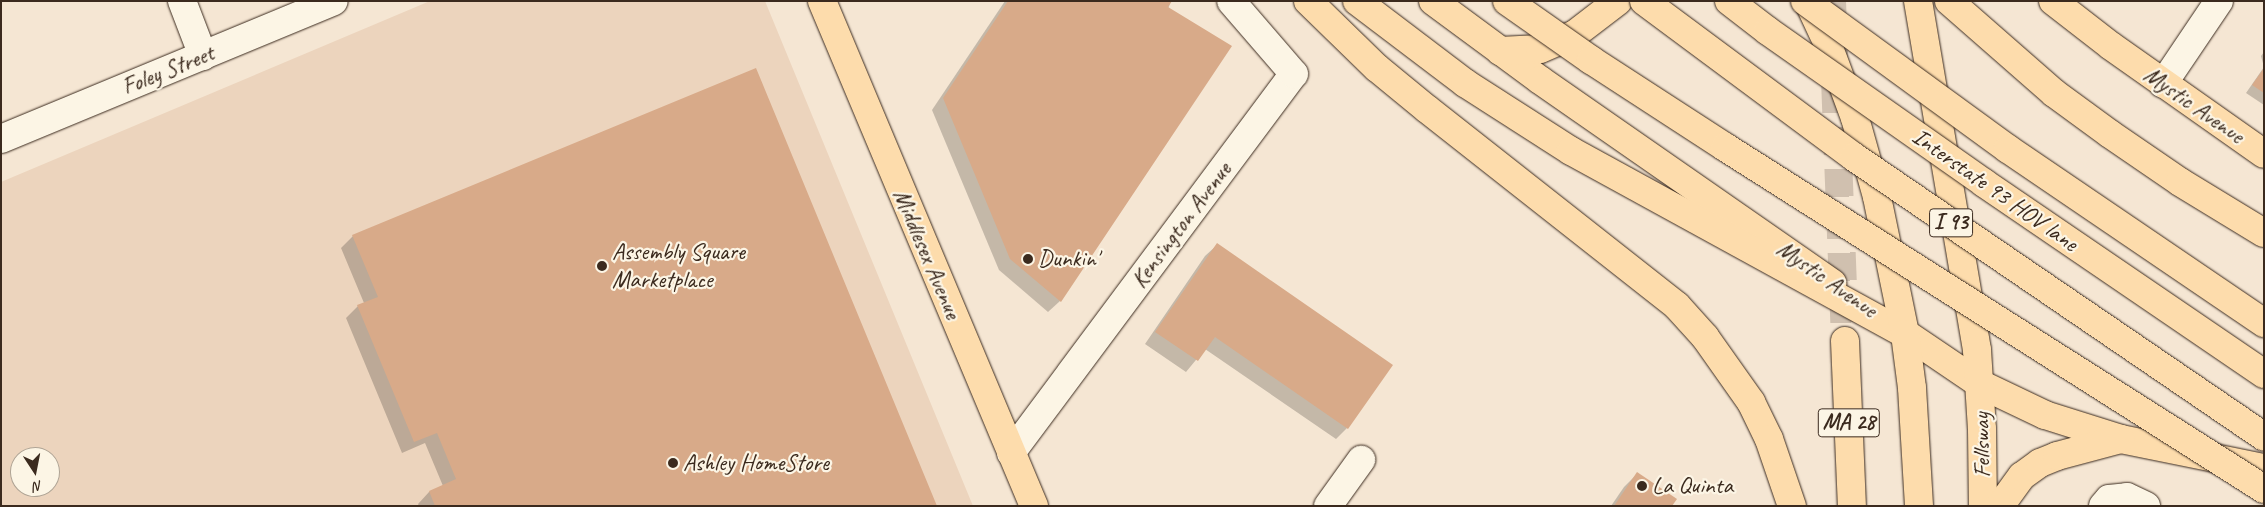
<!DOCTYPE html>
<html>
<head>
<meta charset="utf-8">
<style>
  body { margin:0 }
  #map { position:relative; width:2265px; height:507px; overflow:hidden; background:#f5e6d3; font-family:Caveat,sans-serif }
  div>[style] { position:absolute }
  .built>* { inset:0; background:#ecd4bd }
  .shadow>* { inset:0; background:#0003 }
  .building>* { inset:0; background:#d8aa89 }
  .highway-tunnel>* { height:28px; margin-top:-14px; transform-origin:0; background:repeating-linear-gradient(90deg,#d0c0af 0 28px,transparent 0 42px) }
  .roads { filter:drop-shadow(0 0 1px #3b2a1e) drop-shadow(0 0 1px #3b2a1e) }
  .minor>* { height:28px; margin:-14px; padding:0 14px; transform-origin:14px; border-radius:14px; background:#fcf5e5 }
  .major>* { height:28px; margin:-14px; padding:0 14px; transform-origin:14px; border-radius:14px; background:#fddcac }
  .highway>* { height:28px; margin:-14px; padding:0 14px; transform-origin:14px; border-radius:14px; background:#fddcac }
  .bridges { filter:drop-shadow(0 0 1px #3b2a1e) drop-shadow(0 0 1px #3b2a1e) }
  .highway-bridge>* { height:28px; margin:-14px; padding:0 14px; transform-origin:14px; border-radius:14px; background:#fddcac }
  .dots>* { width:14px; height:14px; translate:-50% -50%; box-sizing:border-box; border:2px solid #fcf5e5; border-radius:50% }
  span { translate:-50% -50%; white-space:nowrap; text-align:center; line-height:1.15; -webkit-text-stroke:4.5px #fcf5e5; paint-order:stroke }
  .shield-label span { padding:1px 4px; background:#fcf5e5; border:1px solid; border-radius:4px; -webkit-text-stroke-width:0 }
  .shield-label { font-size:22px; color:#3b2a1e; font-weight:700 }
  .street-label { font-size:24px; color:#3b2a1e }
  .poi-label { font-size:24px; color:#3b2a1e }
  .left { translate:0 -50%; text-align:left }
  .frame { position:absolute; inset:0; border:2px solid #3b2a1e; pointer-events:none }
  .north { position:absolute; left:10px; top:447px; width:50px; height:50px; box-sizing:border-box; background:#fcf5e5; border:1px solid #afa495; border-radius:50%; rotate:169deg; font-size:14px; font-weight:700; line-height:20px; text-align:center; color:#3b2a1e }
  .north::after { content:''; display:block; margin:auto; width:18px; height:22px; background:#3b2a1e; clip-path:polygon(50% 0,100% 100%,50% 72%,0 100%) }
</style>
</head>
<body>
<div id="map">
  <div class="built">
    <i style="clip-path:polygon(evenodd,430px 1px,765px 1px,973px 506px,1px 506px,1px 182px,430px 1px,20px 457px,50px 457px,50px 487px,20px 487px,20px 457px)"></i>
  </div>
  <div class="shadow">
    <i style="clip-path:polygon(1005px 1px,1171px 1px,1060px 301px,1048px 312px,999px 270px,932px 110px)"></i>
    <i style="clip-path:polygon(2264px 52px,2264px 105px,2246px 93px,2264px 67px,2261px 56px)"></i>
    <i style="clip-path:polygon(353px 236px,936px 506px,419px 506px,418px 504px,429px 492px,443px 486px,425px 443px,402px 453px,346px 318px,358px 306px,364px 303px,341px 248px)"></i>
    <i style="clip-path:polygon(1217px 245px,1347px 428px,1336px 439px,1205px 349px,1186px 372px,1145px 344px,1205px 256px)"></i>
    <i style="clip-path:polygon(1637px 474px,1671px 506px,1611px 506px,1624px 487px)"></i>
  </div>
  <div class="building">
    <i style="clip-path:polygon(1008px 1px,1172px 1px,1168px 7px,1232px 46px,1061px 302px,1010px 259px,943px 98px)"></i>
    <i style="clip-path:polygon(756px 68px,937px 506px,435px 506px,429px 491px,456px 479px,437px 433px,414px 442px,357px 305px,378px 297px,352px 235px)"></i>
    <i style="clip-path:polygon(2264px 68px,2264px 93px,2252px 85px)"></i>
    <i style="clip-path:polygon(1217px 243px,1393px 365px,1348px 429px,1215px 337px,1198px 361px,1155px 332px)"></i>
    <i style="clip-path:polygon(1637px 472px,1677px 499px,1672px 506px,1614px 506px)"></i>
  </div>
  <div class="highway-tunnel">
    <i style="left:1832px;top:1px;width:340px;rotate:87.8deg"></i>
  </div>
  <div class="roads">
    <div class="minor">
      <i style="left:182px;top:1px;width:59px;rotate:69.1deg"></i>
      <i style="left:2163px;top:84px;width:100px;rotate:-56deg"></i>
      <i style="left:1px;top:139px;width:360px;rotate:-22.5deg"></i>
      <i style="left:1011px;top:453px;width:473px;rotate:-53.3deg"></i>
      <i style="left:1294px;top:74px;width:96px;rotate:-130.8deg"></i>
      <i style="left:1328px;top:506px;width:57px;rotate:-54.3deg"></i>
      <i style="left:2103px;top:506px;width:9px;rotate:-49deg"></i>
      <i style="left:2109px;top:499px;width:18px;rotate:-6deg"></i>
      <i style="left:2127px;top:497px;width:21px;rotate:25deg"></i>
    </div>
    <div class="major">
      <i style="left:822px;top:1px;width:548px;rotate:67.23deg"></i>
      <i style="left:1433px;top:1px;width:133px;rotate:36.4deg"></i>
      <i style="left:1540px;top:80px;width:356px;rotate:34.8deg"></i>
      <i style="left:2053px;top:1px;width:73px;rotate:37.8deg"></i>
      <i style="left:2111px;top:46px;width:187px;rotate:35.2deg"></i>
      <i style="left:1890px;top:323px;width:109px;rotate:34.1deg"></i>
      <i style="left:1980px;top:384px;width:72px;rotate:25.5deg"></i>
      <i style="left:2045px;top:415px;width:80px;rotate:17.5deg"></i>
      <i style="left:2121px;top:439px;width:146px;rotate:11.5deg"></i>
    </div>
    <div class="highway">
      <i style="left:1308px;top:1px;width:96px;rotate:44.2deg"></i>
      <i style="left:1377px;top:68px;width:65px;rotate:39.4deg"></i>
      <i style="left:1427px;top:109px;width:318px;rotate:38.2deg"></i>
      <i style="left:1677px;top:306px;width:42px;rotate:47.9deg"></i>
      <i style="left:1705px;top:337px;width:80px;rotate:54.7deg"></i>
      <i style="left:1751px;top:402px;width:41px;rotate:64.1deg"></i>
      <i style="left:1769px;top:439px;width:71px;rotate:71.1deg"></i>
      <i style="left:1357px;top:1px;width:136px;rotate:37.2deg"></i>
      <i style="left:1465px;top:83px;width:126px;rotate:32.7deg"></i>
      <i style="left:1571px;top:151px;width:381px;rotate:28.7deg"></i>
      <i style="left:1808px;top:1px;width:45px;rotate:65.1deg"></i>
      <i style="left:1827px;top:42px;width:81px;rotate:69.8deg"></i>
      <i style="left:1855px;top:118px;width:82px;rotate:74.4deg"></i>
      <i style="left:1877px;top:197px;width:140px;rotate:78.4deg"></i>
      <i style="left:1905px;top:334px;width:54px;rotate:82.6deg"></i>
      <i style="left:1912px;top:388px;width:118px;rotate:86.6deg"></i>
      <i style="left:1918px;top:1px;width:354px;rotate:80.4deg"></i>
      <i style="left:1977px;top:350px;width:79px;rotate:86.4deg"></i>
      <i style="left:1982px;top:429px;width:77px;rotate:89.3deg"></i>
      <i style="left:1949px;top:1px;width:140px;rotate:41.2deg"></i>
      <i style="left:2054px;top:93px;width:69px;rotate:36.2deg"></i>
      <i style="left:2110px;top:134px;width:85px;rotate:34.4deg"></i>
      <i style="left:2180px;top:182px;width:98px;rotate:31.3deg"></i>
      <i style="left:1500px;top:51px;width:40px;rotate:-2.9deg"></i>
      <i style="left:1540px;top:49px;width:38px;rotate:-23deg"></i>
      <i style="left:1575px;top:34px;width:54px;rotate:-37.5deg"></i>
      <i style="left:1845px;top:341px;width:165px;rotate:87.6deg"></i>
      <i style="left:2000px;top:506px;width:37px;rotate:-54deg"></i>
      <i style="left:2022px;top:476px;width:22px;rotate:-36deg"></i>
      <i style="left:2040px;top:463px;width:18px;rotate:-22deg"></i>
      <i style="left:2057px;top:456px;width:66px;rotate:-14.9deg"></i>
    </div>
  </div>
  <div class="bridges">
    <div class="highway-bridge">
      <i style="left:1507px;top:1px;width:103px;rotate:35.1deg"></i>
      <i style="left:1591px;top:60px;width:160px;rotate:33deg"></i>
      <i style="left:1725px;top:147px;width:638px;rotate:32.4deg"></i>
      <i style="left:1644px;top:1px;width:262px;rotate:36.6deg"></i>
      <i style="left:1854px;top:157px;width:496px;rotate:34.3deg"></i>
      <i style="left:1729px;top:1px;width:49px;rotate:37.6deg"></i>
      <i style="left:1768px;top:31px;width:264px;rotate:35.1deg"></i>
      <i style="left:1984px;top:183px;width:339px;rotate:34.3deg"></i>
      <i style="left:1805px;top:1px;width:251px;rotate:36.1deg"></i>
      <i style="left:2008px;top:149px;width:310px;rotate:34.2deg"></i>
    </div>
  </div>
  <div class="dots">
    <i style="left:1028px;top:259px;background:#3b2a1e"></i>
    <i style="left:602px;top:266px;background:#3b2a1e"></i>
    <i style="left:673px;top:463px;background:#3b2a1e"></i>
    <i style="left:1642px;top:486px;background:#3b2a1e"></i>
  </div>
  <div class="shield-label">
    <span style="left:1951px;top:223px">I 93</span>
    <span style="left:1849px;top:423px">MA 28</span>
  </div>
  <div class="street-label">
    <span style="left:168px;top:70px;rotate:-22deg">Foley Street</span>
    <span style="left:2194px;top:105px;rotate:35deg">Mystic Avenue</span>
    <span style="left:1995px;top:190px;rotate:35deg">Interstate 93 HOV lane</span>
    <span style="left:1181px;top:225px;rotate:-53deg">Kensington Avenue</span>
    <span style="left:927px;top:254px;rotate:67deg">Middlesex Avenue</span>
    <span style="left:1827px;top:279px;rotate:35deg">Mystic Avenue</span>
    <span style="left:1982px;top:445px;rotate:-91deg">Fellsway</span>
  </div>
  <div class="poi-label">
    <span class="left" style="left:612px;top:266px">Assembly Square<br>Marketplace</span>
    <span class="left" style="left:1038px;top:259px">Dunkin'</span>
    <span class="left" style="left:683px;top:463px">Ashley HomeStore</span>
    <span class="left" style="left:1652px;top:486px">La Quinta</span>
  </div>
  <div class="frame"></div>
  <div class="north">N</div>
</div>
</body>
</html>
